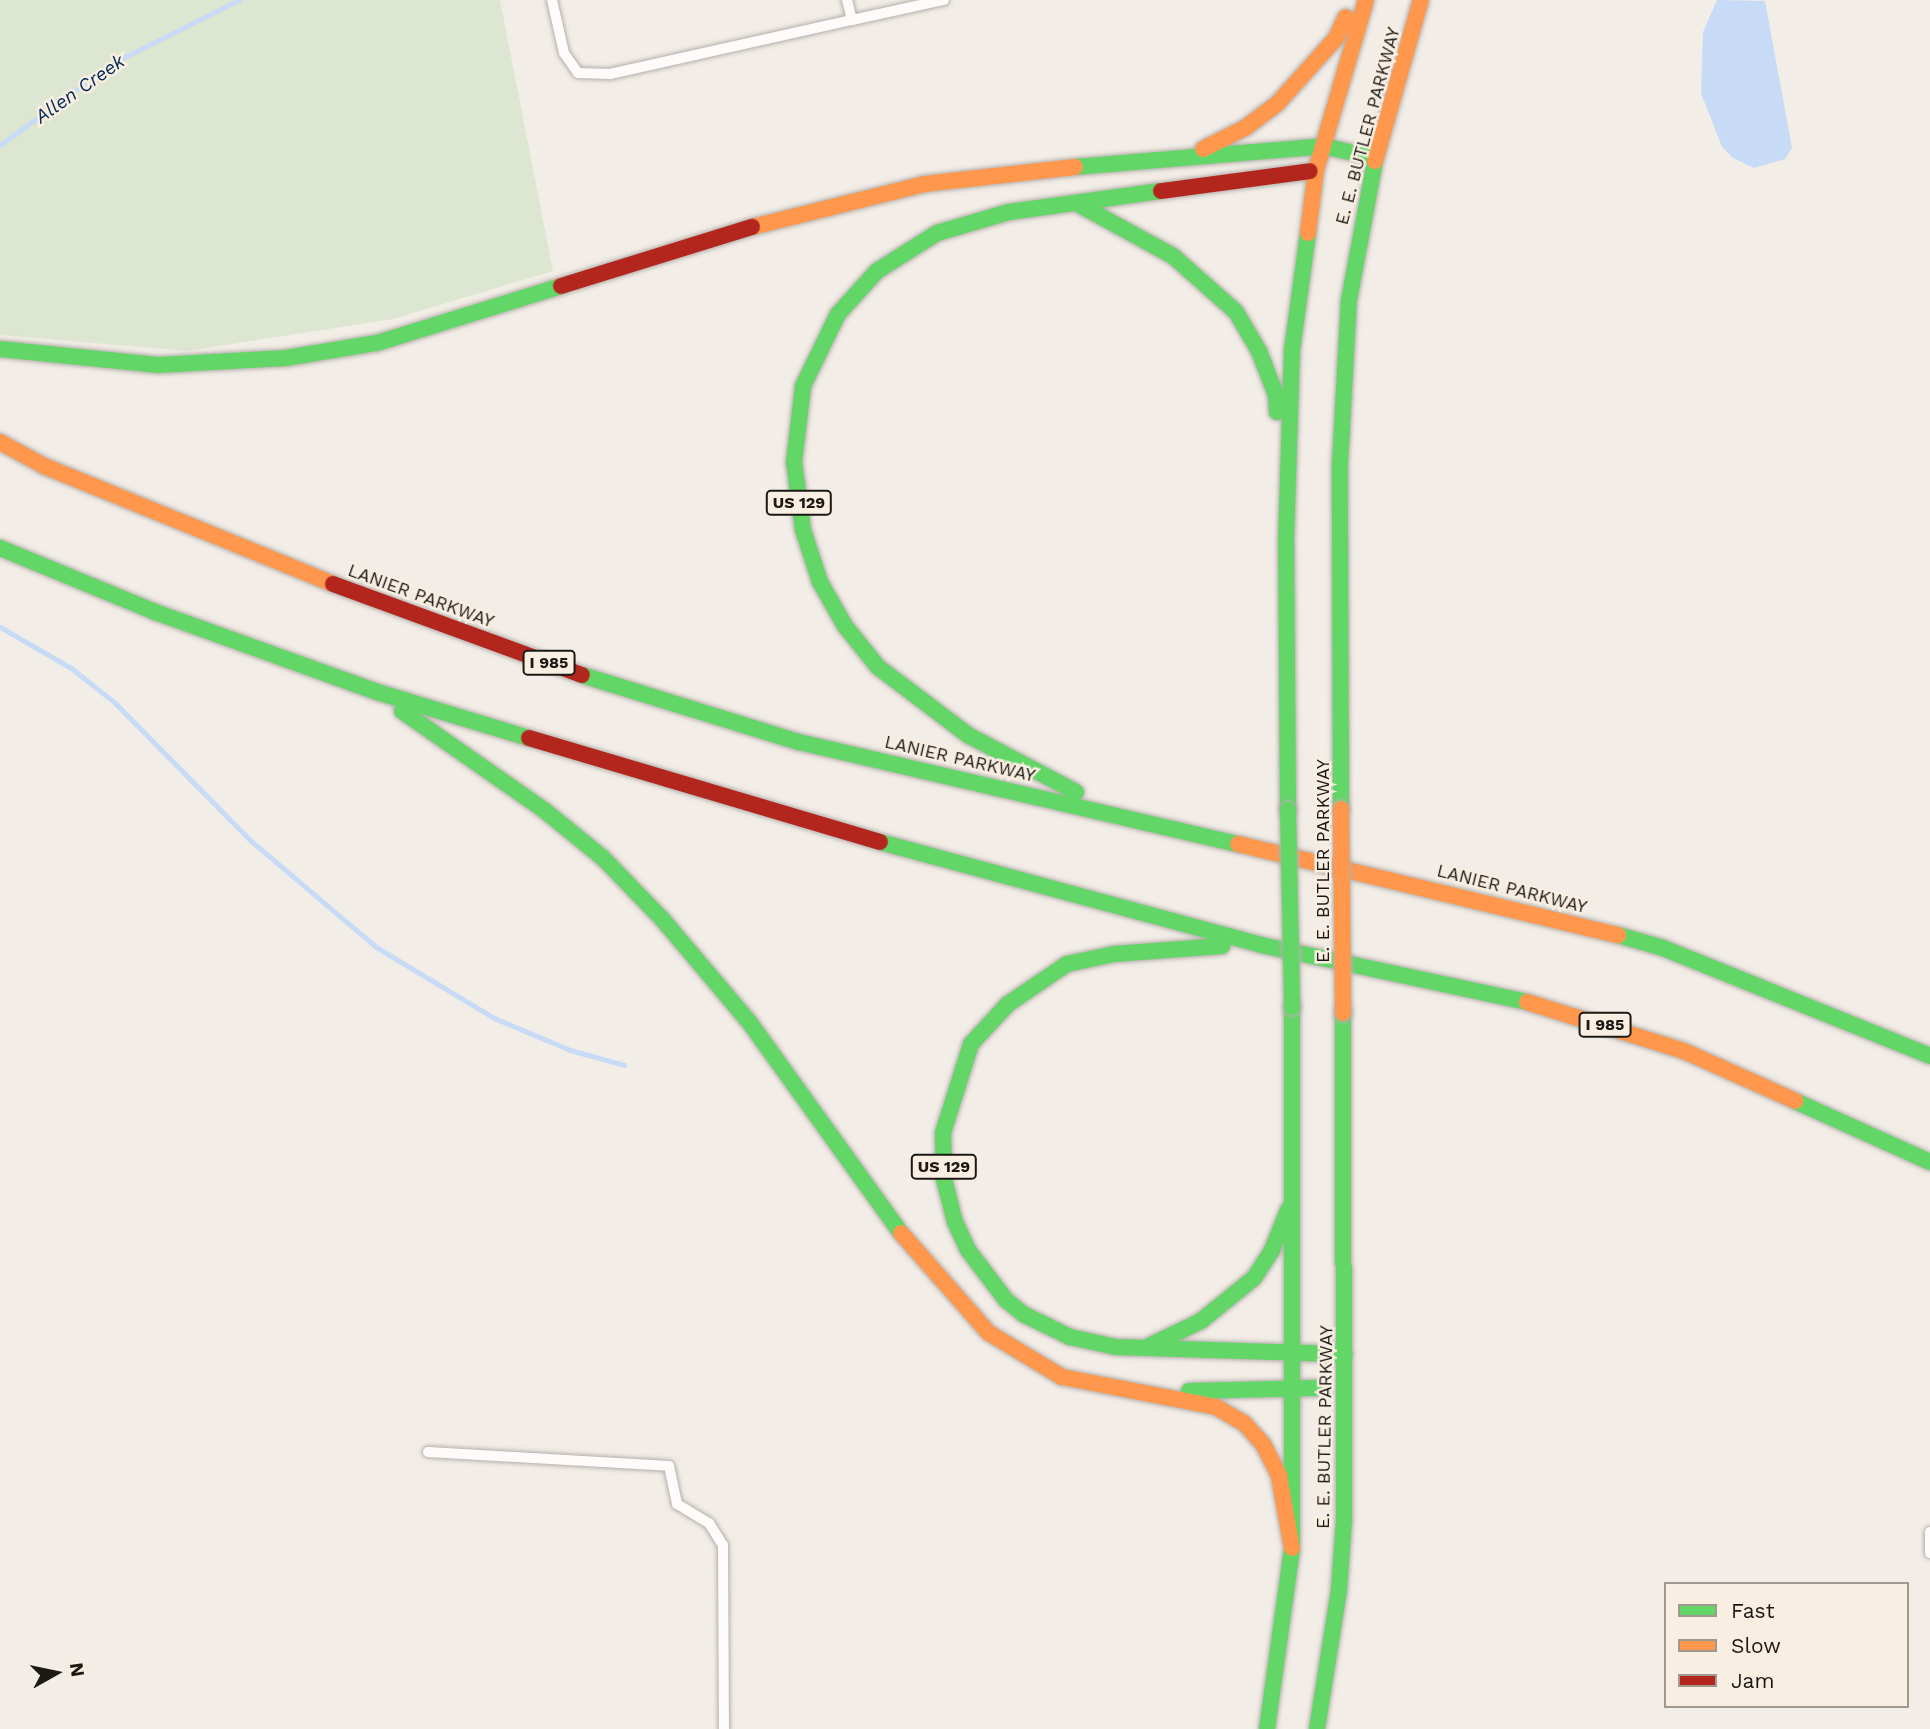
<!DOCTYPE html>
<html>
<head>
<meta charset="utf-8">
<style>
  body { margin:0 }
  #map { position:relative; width:1930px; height:1729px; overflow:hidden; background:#f3ede7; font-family:"Work Sans",sans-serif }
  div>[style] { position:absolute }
  .green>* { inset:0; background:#dce6d0 }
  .water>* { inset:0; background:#c7dbf6 }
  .stream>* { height:5px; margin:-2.5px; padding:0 2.5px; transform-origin:2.5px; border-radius:2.5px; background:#c7dbf6 }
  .roads { filter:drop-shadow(0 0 2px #b5b0ac) drop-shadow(0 0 2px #b5b0ac) }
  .lane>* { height:10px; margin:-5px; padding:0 5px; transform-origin:5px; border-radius:5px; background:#fdfcfb }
  .fast>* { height:16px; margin:-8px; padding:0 8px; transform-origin:8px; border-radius:8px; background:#63d668 }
  .slow>* { height:16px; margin:-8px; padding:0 8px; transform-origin:8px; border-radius:8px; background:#ff974d }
  .jam>* { height:16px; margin:-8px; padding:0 8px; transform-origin:8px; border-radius:8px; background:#b3261e }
  .bridges { filter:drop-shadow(0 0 2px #b5b0ac) drop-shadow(0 0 2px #b5b0ac) }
  .fast-bridge>* { height:16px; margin:-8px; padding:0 8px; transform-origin:8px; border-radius:8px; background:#63d668 }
  .slow-bridge>* { height:16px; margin:-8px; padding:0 8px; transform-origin:8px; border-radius:8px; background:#ff974d }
  span { translate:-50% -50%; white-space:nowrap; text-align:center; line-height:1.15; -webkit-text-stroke:5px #f8eee2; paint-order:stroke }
  .shield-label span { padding:2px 5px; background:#f8eee2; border:2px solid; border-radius:5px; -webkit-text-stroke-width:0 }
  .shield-label { font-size:16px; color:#1c1915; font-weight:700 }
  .street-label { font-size:18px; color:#1c1915 }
  .water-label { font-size:19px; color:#012858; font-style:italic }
  .legend { position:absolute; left:1664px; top:1582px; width:245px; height:126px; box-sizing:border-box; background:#f8eee2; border:2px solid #a09990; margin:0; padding:9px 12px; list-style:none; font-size:21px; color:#1c1915 }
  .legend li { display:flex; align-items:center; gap:14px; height:35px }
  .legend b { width:35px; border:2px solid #a09990 }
  .north { position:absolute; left:21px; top:1638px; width:70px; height:70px; -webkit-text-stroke:5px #f8eee2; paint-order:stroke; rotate:81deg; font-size:19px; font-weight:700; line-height:28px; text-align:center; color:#1c1915 }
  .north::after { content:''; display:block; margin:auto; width:24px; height:32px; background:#1c1915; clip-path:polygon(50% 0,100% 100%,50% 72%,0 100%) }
</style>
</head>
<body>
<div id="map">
  <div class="green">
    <i style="clip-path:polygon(0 0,500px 0,553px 271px,393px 319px,187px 351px,0 335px)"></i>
  </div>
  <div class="water">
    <i style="clip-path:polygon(1717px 0,1765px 1px,1792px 148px,1785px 159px,1754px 168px,1733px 158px,1722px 147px,1701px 93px,1703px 32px)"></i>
  </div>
  <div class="stream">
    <i style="left:0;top:145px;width:140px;rotate:-36deg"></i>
    <i style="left:113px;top:63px;width:141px;rotate:-26.6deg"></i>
    <i style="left:0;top:627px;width:82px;rotate:30deg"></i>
    <i style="left:71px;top:668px;width:55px;rotate:38.3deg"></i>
    <i style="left:114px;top:702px;width:194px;rotate:45.4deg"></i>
    <i style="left:250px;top:840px;width:165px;rotate:40.3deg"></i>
    <i style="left:376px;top:947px;width:138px;rotate:31deg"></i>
    <i style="left:494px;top:1018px;width:82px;rotate:22.8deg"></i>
    <i style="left:570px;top:1050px;width:56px;rotate:15.5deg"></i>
  </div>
  <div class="roads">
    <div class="lane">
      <i style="left:552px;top:0;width:54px;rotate:77.2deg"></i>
      <i style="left:564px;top:53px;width:24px;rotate:55deg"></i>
      <i style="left:578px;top:73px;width:32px;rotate:2deg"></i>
      <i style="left:610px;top:74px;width:248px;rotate:-12.6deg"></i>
      <i style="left:852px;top:20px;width:21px;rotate:-104deg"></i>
      <i style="left:852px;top:20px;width:94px;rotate:-12.3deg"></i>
      <i style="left:428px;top:1452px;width:241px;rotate:3.3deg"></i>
      <i style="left:669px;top:1466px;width:39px;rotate:78deg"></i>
      <i style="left:677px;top:1504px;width:37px;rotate:31deg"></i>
      <i style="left:709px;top:1523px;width:26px;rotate:58deg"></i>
      <i style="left:723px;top:1545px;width:184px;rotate:89.7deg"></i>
      <i style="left:1930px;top:1532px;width:21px;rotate:90deg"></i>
    </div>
    <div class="fast">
      <i style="left:1075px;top:167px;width:249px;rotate:-4.8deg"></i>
      <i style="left:1323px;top:146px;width:54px;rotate:12.8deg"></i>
      <i style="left:1078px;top:204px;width:108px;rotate:28.7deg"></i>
      <i style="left:1173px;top:256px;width:84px;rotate:41.6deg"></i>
      <i style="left:1236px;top:312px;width:45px;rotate:59.5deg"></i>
      <i style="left:1259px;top:351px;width:47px;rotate:68.9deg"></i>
      <i style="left:1276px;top:395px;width:17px;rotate:87deg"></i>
      <i style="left:0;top:349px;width:159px;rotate:5.8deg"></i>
      <i style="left:158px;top:365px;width:128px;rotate:-3.1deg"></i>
      <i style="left:286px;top:358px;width:92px;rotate:-9.4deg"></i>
      <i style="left:377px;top:343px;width:193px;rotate:-17.2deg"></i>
      <i style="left:0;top:548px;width:168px;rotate:22.4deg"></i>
      <i style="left:155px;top:612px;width:233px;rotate:19.8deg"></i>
      <i style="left:374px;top:691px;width:162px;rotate:16.9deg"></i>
      <i style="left:582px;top:675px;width:227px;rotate:17.2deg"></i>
      <i style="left:799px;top:742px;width:451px;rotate:13.1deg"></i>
      <i style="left:402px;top:711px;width:173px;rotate:34.9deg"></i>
      <i style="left:544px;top:810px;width:76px;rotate:39.1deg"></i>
      <i style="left:603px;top:858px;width:86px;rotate:45.9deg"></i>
      <i style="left:663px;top:920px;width:135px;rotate:49.8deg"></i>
      <i style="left:750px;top:1023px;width:259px;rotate:54.3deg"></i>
      <i style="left:1076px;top:792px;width:122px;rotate:-152.2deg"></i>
      <i style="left:968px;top:735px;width:113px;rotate:-142.9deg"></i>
      <i style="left:878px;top:667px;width:53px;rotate:-128.8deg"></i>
      <i style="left:845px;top:626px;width:51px;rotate:-119.6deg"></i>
      <i style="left:820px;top:582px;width:55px;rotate:-108.1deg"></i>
      <i style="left:803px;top:530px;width:69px;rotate:-97.5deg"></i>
      <i style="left:794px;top:462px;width:77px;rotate:-83.2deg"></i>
      <i style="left:803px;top:386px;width:80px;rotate:-64.1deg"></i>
      <i style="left:838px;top:314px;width:58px;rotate:-47.8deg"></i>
      <i style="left:877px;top:271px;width:71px;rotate:-32.3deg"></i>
      <i style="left:937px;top:233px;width:75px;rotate:-16.3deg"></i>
      <i style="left:1009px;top:212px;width:153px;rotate:-7.9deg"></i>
      <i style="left:1341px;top:809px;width:345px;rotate:-90.2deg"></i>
      <i style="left:1340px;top:464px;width:164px;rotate:-86.9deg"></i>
      <i style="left:1349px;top:300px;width:141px;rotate:-79.4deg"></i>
      <i style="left:1288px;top:810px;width:269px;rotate:-90.4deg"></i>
      <i style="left:1286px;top:541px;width:191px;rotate:-88.2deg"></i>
      <i style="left:1292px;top:350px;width:118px;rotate:-82.2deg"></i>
      <i style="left:880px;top:842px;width:395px;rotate:15.1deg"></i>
      <i style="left:1261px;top:945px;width:272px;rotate:12.1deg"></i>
      <i style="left:1618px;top:935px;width:47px;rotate:16.1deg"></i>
      <i style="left:1663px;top:948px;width:288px;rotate:22deg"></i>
      <i style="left:1222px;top:946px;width:108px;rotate:175.8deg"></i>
      <i style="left:1114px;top:954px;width:48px;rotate:168deg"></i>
      <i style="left:1067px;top:964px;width:71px;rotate:145.9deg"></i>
      <i style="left:1008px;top:1004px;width:54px;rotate:132.8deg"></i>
      <i style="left:971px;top:1044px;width:93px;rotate:107.5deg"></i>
      <i style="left:943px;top:1133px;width:46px;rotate:88.8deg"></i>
      <i style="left:944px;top:1179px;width:44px;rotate:75.7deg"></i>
      <i style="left:955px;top:1222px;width:31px;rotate:65deg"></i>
      <i style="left:968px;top:1250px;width:63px;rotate:52.8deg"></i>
      <i style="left:1006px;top:1300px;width:22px;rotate:39deg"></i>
      <i style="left:1023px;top:1314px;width:52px;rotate:26.1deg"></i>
      <i style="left:1070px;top:1337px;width:47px;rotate:12.3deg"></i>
      <i style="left:1116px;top:1347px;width:229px;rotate:1.8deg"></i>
      <i style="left:1795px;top:1101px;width:148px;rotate:24.3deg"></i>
      <i style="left:1149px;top:1346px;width:58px;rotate:-25.7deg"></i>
      <i style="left:1201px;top:1321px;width:68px;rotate:-39.1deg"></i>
      <i style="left:1254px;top:1278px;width:33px;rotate:-57deg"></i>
      <i style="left:1272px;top:1250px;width:43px;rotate:-68.2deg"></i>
      <i style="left:1189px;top:1391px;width:128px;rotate:-1.3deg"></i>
      <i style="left:1267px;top:1729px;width:183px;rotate:-82.1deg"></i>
      <i style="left:1292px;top:1548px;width:541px;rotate:-90deg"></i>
      <i style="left:1317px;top:1729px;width:141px;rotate:-81deg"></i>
      <i style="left:1339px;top:1590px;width:70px;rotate:-85.9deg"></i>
      <i style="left:1344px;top:1520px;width:507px;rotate:-90.11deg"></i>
    </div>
    <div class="slow">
      <i style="left:1203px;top:149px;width:47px;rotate:-26.6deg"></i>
      <i style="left:1245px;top:128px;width:40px;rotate:-37deg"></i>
      <i style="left:1277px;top:104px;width:89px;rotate:-48.2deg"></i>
      <i style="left:1336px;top:38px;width:23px;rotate:-65deg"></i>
      <i style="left:1375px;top:161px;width:167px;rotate:-74.1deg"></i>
      <i style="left:752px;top:227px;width:177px;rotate:-14deg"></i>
      <i style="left:924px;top:184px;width:152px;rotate:-6.4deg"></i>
      <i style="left:1308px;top:233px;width:64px;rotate:-82.8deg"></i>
      <i style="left:1316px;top:170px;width:177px;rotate:-73.6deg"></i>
      <i style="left:0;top:442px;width:50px;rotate:28.6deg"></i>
      <i style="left:44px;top:466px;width:312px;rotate:22.2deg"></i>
      <i style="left:1238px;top:844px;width:391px;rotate:13.5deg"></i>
      <i style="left:1527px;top:1002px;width:164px;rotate:17.3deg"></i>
      <i style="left:1684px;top:1051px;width:122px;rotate:24.2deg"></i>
      <i style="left:901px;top:1233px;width:133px;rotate:48.7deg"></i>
      <i style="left:989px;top:1333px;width:85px;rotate:31.1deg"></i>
      <i style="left:1062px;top:1377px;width:157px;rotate:11deg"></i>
      <i style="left:1216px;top:1407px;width:32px;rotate:30deg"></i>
      <i style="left:1244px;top:1423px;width:28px;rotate:48deg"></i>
      <i style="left:1263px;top:1444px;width:36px;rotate:63deg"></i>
      <i style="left:1279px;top:1476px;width:73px;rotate:79.8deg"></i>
    </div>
    <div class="jam">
      <i style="left:1161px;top:191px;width:150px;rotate:-7.6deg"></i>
      <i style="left:561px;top:286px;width:200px;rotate:-17.2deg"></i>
      <i style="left:333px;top:584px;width:265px;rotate:20.1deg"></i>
      <i style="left:529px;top:738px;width:366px;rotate:16.5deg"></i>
    </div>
  </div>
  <div class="bridges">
    <div class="fast-bridge">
      <i style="left:1288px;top:810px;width:197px;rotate:88.8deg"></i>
    </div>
    <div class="slow-bridge">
      <i style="left:1341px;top:809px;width:204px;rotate:89.4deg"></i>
    </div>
  </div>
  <div class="shield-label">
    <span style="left:799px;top:503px">US 129</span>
    <span style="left:549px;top:663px">I 985</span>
    <span style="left:1605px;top:1025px">I 985</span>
    <span style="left:944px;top:1167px">US 129</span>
  </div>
  <div class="street-label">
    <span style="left:1368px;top:126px;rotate:-75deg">E. E. BUTLER PARKWAY</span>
    <span style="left:421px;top:596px;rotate:20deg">LANIER PARKWAY</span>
    <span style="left:960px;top:759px;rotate:13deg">LANIER PARKWAY</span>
    <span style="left:1323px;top:861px;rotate:-90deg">E. E. BUTLER PARKWAY</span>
    <span style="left:1512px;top:889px;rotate:14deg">LANIER PARKWAY</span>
    <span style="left:1325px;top:1427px;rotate:-89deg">E. E. BUTLER PARKWAY</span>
  </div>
  <div class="water-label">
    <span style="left:80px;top:89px;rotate:-35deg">Allen Creek</span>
  </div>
  <ul class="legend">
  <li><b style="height:9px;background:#63d668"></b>Fast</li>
  <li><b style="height:9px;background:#ff974d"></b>Slow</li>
  <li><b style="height:9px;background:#b3261e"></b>Jam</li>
  </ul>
  <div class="north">N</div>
</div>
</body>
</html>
